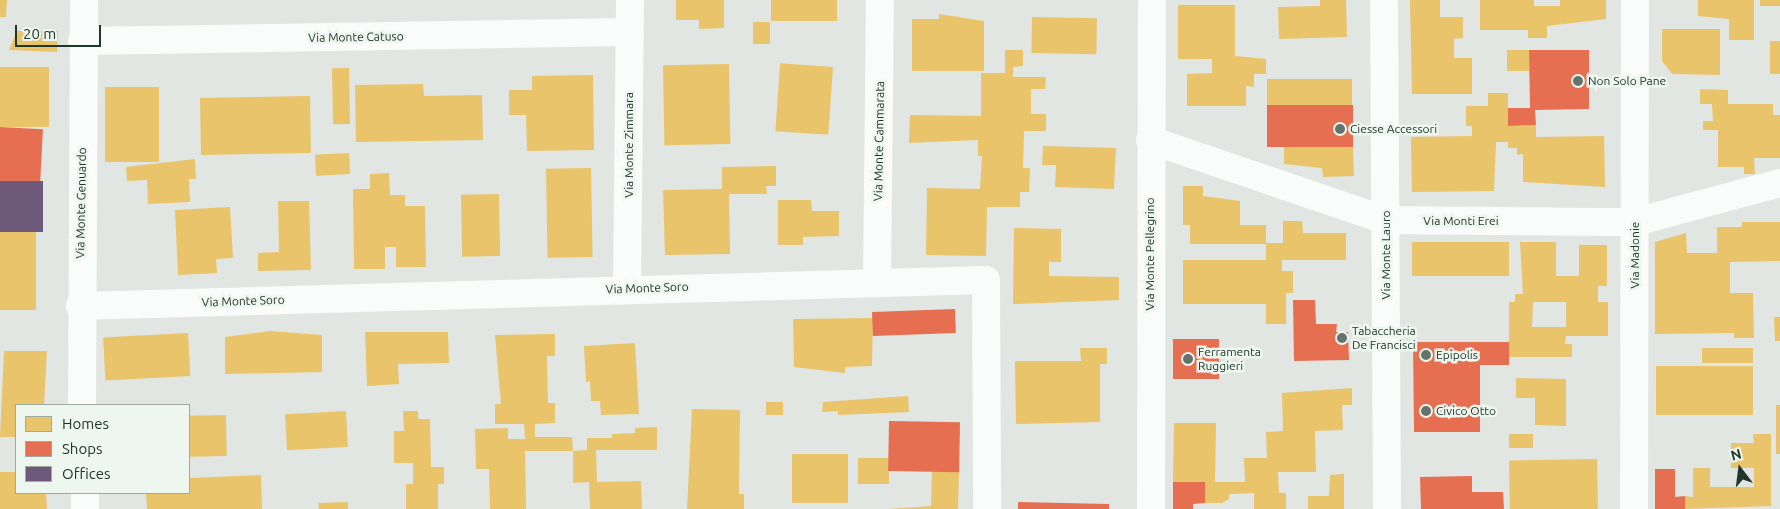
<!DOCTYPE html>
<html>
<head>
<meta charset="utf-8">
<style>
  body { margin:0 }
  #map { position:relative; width:1780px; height:509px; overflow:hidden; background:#e1e6e2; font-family:Ubuntu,sans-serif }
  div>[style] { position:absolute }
  .homes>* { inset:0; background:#e9c46a; transform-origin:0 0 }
  .shops>* { inset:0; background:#e76f51; transform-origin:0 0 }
  .offices>* { inset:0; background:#6d597a; transform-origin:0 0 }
  .minor>* { height:28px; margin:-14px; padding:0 14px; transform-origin:14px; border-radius:14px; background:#fafbfb }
  .dots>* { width:14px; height:14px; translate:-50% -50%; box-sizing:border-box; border:2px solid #eef6f0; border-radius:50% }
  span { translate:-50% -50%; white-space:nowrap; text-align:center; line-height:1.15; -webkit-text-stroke:5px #eef6f0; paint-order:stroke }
  .street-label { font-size:12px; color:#20372c }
  .poi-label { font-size:12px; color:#20372c }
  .left { translate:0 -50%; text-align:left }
  .legend { position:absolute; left:15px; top:404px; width:175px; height:90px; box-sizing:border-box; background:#eef6f0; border:1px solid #9caaa2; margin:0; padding:6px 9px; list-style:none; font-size:15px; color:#20372c }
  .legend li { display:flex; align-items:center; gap:10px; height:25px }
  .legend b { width:25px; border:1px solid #9caaa2 }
  .north { position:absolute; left:1715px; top:444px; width:50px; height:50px; -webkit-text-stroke:4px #eef6f0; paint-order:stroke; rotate:345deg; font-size:14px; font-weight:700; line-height:20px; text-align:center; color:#20372c }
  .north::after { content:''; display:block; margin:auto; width:18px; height:22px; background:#20372c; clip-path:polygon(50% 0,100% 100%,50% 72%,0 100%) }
  .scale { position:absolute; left:15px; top:25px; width:86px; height:22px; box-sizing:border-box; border:2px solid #20372c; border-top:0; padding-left:6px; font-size:15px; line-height:18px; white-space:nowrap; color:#20372c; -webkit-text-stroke:4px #eef6f0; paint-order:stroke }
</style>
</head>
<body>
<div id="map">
  <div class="homes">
    <i style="clip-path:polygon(0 0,7px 0,6px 17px,0 17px)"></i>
    <i style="clip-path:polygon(676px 0,724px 0,724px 28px,699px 29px,699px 20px,676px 20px)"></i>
    <i style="left:771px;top:0;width:66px;height:21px"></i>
    <i style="clip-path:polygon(1320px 0,1346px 0,1347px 37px,1279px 39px,1278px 7px,1320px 6px)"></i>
    <i style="clip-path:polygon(1410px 0,1440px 0,1440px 17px,1463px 17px,1463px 38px,1454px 39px,1454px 58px,1472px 58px,1472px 94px,1412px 94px)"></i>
    <i style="clip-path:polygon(1480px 0,1534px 0,1534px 6px,1560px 6px,1560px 0,1606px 0,1606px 19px,1547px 26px,1547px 38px,1528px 38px,1528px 30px,1480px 30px)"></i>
    <i style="clip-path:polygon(1698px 0,1754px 0,1754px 40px,1729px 40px,1729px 19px,1698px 16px)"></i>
    <i style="left:1760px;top:0;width:20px;height:6px"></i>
    <i style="clip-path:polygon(1178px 5px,1235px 5px,1235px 56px,1266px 59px,1266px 74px,1254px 74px,1254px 87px,1246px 86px,1246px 106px,1187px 106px,1187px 74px,1212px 73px,1212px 59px,1178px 59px)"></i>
    <i style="clip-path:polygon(939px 14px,984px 21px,984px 71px,912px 71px,912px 19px,939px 19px)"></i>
    <i style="left:1032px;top:17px;width:65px;height:36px;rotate:1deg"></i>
    <i style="left:753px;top:22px;width:17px;height:22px"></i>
    <i style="clip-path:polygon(1662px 29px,1720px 29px,1720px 75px,1672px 74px,1662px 61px)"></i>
    <i style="clip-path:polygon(17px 31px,58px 31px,57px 52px,9px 50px)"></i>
    <i style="left:1780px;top:41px;width:33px;height:10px;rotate:90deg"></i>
    <i style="clip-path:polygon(1005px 50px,1023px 50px,1023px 66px,1013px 67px,1013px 77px,1046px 77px,1045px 89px,1031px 89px,1031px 114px,1046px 114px,1046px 131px,1024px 131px,1023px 168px,1030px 168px,1029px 192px,1020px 192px,1020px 207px,987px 207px,986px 256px,926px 255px,927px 188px,980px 189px,982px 156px,978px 156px,978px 140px,909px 143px,910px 115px,981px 116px,981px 73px,1005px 73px)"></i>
    <i style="left:1529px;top:50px;width:21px;height:22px;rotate:90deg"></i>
    <i style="left:729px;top:64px;width:80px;height:66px;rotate:89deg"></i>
    <i style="left:0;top:67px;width:49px;height:60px"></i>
    <i style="left:833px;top:67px;width:68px;height:53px;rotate:94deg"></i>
    <i style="left:349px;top:68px;width:56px;height:17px;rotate:89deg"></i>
    <i style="clip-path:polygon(593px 75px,594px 150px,527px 151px,526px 115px,509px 115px,509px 90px,532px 90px,532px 76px)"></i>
    <i style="left:1267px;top:79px;width:85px;height:26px"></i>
    <i style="clip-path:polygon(423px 84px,424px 96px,482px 95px,483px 140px,356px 142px,355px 85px)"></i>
    <i style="left:105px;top:87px;width:54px;height:75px"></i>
    <i style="clip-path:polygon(1700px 89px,1728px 90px,1728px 104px,1773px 104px,1773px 115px,1780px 115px,1780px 158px,1754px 158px,1755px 174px,1744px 174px,1744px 167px,1718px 167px,1718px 130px,1703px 130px,1703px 121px,1713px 121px,1712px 104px,1700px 104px)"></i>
    <i style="clip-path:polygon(1488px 93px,1508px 93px,1508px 126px,1536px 125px,1536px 137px,1604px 136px,1605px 187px,1523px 182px,1523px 154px,1517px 155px,1517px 148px,1508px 148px,1508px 142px,1496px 142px,1494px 191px,1412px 192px,1411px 137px,1472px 136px,1472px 126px,1466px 126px,1466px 106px,1488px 106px)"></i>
    <i style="left:310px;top:96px;width:57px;height:110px;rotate:89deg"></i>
    <i style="clip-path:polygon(1043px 146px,1116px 148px,1114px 189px,1055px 187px,1056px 165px,1042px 165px)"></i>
    <i style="clip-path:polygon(1353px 146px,1354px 176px,1323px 177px,1322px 168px,1284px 164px,1284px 147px)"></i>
    <i style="left:349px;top:153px;width:21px;height:34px;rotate:87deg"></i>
    <i style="clip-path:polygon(195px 159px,196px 179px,189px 179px,190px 202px,148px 204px,147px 180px,127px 181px,126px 167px)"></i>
    <i style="clip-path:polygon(776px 166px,776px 186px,766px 186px,767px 194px,729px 194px,730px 254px,665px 255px,663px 190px,722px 189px,722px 167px)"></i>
    <i style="left:591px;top:168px;width:89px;height:45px;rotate:89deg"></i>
    <i style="clip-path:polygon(389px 173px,390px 195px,405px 195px,405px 206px,425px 206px,426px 267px,396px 267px,396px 247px,385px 247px,385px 269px,354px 269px,353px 189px,370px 189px,370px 174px)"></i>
    <i style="clip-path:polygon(1183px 186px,1203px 186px,1203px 196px,1240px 201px,1240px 225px,1266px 225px,1266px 244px,1190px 244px,1190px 225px,1183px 225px)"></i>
    <i style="left:499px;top:194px;width:62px;height:38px;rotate:89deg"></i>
    <i style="clip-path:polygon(778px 200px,811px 200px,812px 211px,839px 211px,839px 236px,803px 237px,803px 245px,778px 245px)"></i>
    <i style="clip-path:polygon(278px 201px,309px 201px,311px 270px,258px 271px,258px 253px,279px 252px)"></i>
    <i style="clip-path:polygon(230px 207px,233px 258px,216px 259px,217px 273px,178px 275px,175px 210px)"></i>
    <i style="clip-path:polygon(1283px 221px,1302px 221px,1303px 233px,1346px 233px,1346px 260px,1282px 260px,1282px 271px,1293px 271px,1293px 293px,1286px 293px,1286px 324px,1266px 324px,1266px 304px,1183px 304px,1183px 260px,1266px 260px,1266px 243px,1283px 243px)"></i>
    <i style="clip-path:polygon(1742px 222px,1780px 222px,1780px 261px,1730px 262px,1730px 293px,1753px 293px,1754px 338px,1734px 338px,1734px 333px,1655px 334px,1655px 242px,1686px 233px,1687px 253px,1717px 253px,1717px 227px,1742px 227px)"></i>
    <i style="clip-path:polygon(1014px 228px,1061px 229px,1061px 262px,1049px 262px,1049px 276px,1119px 277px,1119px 300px,1013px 304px)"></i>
    <i style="left:0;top:232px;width:36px;height:78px"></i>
    <i style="left:1412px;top:242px;width:97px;height:34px"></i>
    <i style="clip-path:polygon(evenodd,1520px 242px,1556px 242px,1556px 276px,1579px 276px,1579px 245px,1607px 245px,1607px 286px,1598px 286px,1598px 302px,1608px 302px,1608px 336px,1566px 336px,1565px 344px,1572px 344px,1572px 357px,1509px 357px,1509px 302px,1515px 302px,1515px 294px,1523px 294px,1520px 242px,1533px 302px,1566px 302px,1566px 327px,1532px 327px,1533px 302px)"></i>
    <i style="clip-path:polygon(1774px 317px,1780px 317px,1780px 341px,1775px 341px)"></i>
    <i style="clip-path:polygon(873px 318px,872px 366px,845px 367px,845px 373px,794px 367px,793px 319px)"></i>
    <i style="clip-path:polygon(270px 331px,322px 335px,322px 372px,225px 374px,225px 337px)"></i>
    <i style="clip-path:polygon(365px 332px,448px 332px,449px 363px,398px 364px,399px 384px,367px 386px)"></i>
    <i style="left:188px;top:333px;width:43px;height:85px;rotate:87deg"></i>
    <i style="clip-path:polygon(555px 334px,555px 356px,547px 356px,548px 403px,555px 403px,555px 423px,535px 424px,535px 437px,572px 437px,573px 451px,525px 451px,526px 509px,490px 509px,489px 469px,476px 469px,475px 429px,508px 428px,508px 439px,525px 439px,524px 424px,495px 424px,495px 404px,501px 404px,495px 335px)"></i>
    <i style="clip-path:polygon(635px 343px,639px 414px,601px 415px,600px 401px,591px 401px,590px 381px,586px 382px,584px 346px)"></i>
    <i style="clip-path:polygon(1080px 348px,1107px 348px,1107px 364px,1100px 364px,1100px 422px,1016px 424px,1015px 361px,1081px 361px)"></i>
    <i style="left:1702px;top:348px;width:51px;height:15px"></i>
    <i style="clip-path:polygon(4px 351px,47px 351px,44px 405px,16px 405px,16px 437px,0 437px)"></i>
    <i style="left:1753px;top:366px;width:49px;height:97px;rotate:90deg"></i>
    <i style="clip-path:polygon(1516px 378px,1566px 379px,1566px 426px,1535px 425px,1535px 398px,1516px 398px)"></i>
    <i style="clip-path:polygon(1352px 388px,1352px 405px,1342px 405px,1343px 430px,1315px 431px,1316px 472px,1278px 472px,1279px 493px,1286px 493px,1286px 509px,1254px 509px,1254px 493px,1229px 494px,1229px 499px,1222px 503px,1205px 503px,1205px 482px,1173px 482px,1174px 423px,1216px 423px,1215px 482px,1245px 482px,1244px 458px,1267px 458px,1266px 432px,1283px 431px,1282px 393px)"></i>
    <i style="clip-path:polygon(908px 396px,909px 412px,838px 415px,838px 411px,822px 412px,823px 402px)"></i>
    <i style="left:783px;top:402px;width:13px;height:17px;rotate:90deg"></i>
    <i style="left:1776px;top:405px;width:4px;height:49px"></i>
    <i style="clip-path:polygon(692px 409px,740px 410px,739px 494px,744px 494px,744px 509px,687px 509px)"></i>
    <i style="left:346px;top:411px;width:36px;height:61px;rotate:87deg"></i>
    <i style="clip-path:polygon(403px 411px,418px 411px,418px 419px,430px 419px,431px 467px,444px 467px,444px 484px,438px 484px,438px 509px,406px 509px,406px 484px,413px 484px,413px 463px,394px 463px,394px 431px,404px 431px)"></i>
    <i style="left:226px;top:415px;width:41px;height:37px;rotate:89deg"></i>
    <i style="clip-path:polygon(657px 427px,657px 450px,596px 450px,597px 482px,641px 481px,642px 509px,590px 509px,589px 482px,573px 483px,573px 451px,587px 450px,587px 438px,612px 438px,612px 434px,635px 433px,635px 428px)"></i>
    <i style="left:1509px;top:434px;width:24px;height:14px"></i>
    <i style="clip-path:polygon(1753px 434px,1771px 434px,1771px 506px,1685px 509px,1685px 496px,1693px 497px,1693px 468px,1710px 468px,1710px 487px,1754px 487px,1754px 468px,1731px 468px,1731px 443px,1754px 443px)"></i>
    <i style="left:792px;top:454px;width:56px;height:49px"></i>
    <i style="left:858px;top:458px;width:31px;height:26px"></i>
    <i style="left:1597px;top:459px;width:50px;height:88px;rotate:89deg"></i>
    <i style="clip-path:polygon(932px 471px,959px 471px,958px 509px,888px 509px,931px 506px)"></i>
    <i style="clip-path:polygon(0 472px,16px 472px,16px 493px,46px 493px,47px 509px,0 509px)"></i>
    <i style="clip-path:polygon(1344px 474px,1344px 509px,1308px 509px,1308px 496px,1329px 496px,1330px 475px)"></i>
    <i style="clip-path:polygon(261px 475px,262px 509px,147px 509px,146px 493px,189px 493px,189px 478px)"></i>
    <i style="clip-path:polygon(348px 502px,348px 509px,319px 509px,318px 503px)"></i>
  </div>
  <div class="shops">
    <i style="clip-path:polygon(1529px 50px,1589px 50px,1589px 109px,1535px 110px,1536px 125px,1508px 126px,1508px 108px,1530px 108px)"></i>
    <i style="left:1267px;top:105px;width:86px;height:42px"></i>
    <i style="left:0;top:127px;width:43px;height:54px;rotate:3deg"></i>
    <i style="clip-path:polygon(1293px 300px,1315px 300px,1316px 324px,1337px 324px,1336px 332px,1348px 332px,1349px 360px,1294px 361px)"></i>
    <i style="left:955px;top:309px;width:24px;height:83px;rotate:88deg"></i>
    <i style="left:1173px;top:339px;width:46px;height:40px"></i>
    <i style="clip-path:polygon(1413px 342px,1509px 342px,1509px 365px,1480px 365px,1480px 432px,1414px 432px)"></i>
    <i style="left:889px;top:421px;width:71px;height:50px;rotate:1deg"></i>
    <i style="clip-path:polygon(1655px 469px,1675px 469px,1675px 497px,1685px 496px,1685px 509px,1655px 509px)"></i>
    <i style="clip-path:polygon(1472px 476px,1472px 492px,1503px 492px,1504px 509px,1421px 509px,1420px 477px)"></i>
    <i style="clip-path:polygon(1173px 482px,1205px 482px,1205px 503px,1193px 504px,1193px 509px,1173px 509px)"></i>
    <i style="clip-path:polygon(1018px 502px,1109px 504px,1109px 509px,1018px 509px)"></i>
  </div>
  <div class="offices">
    <i style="left:0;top:181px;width:43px;height:51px"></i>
  </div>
  <div class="minor">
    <i style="left:1384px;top:0;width:509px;rotate:89.66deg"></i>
    <i style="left:82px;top:41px;width:547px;rotate:-0.94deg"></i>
    <i style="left:1150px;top:140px;width:248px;rotate:18.8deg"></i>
    <i style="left:1385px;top:220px;width:250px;rotate:0.5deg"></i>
    <i style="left:1635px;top:222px;width:150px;rotate:-15.1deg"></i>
    <i style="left:877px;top:281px;width:281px;rotate:-89.4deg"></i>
    <i style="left:627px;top:289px;width:289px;rotate:-89.4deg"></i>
    <i style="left:80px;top:306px;width:906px;rotate:-1.64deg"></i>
    <i style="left:986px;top:280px;width:229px;rotate:89.7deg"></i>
    <i style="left:82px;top:405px;width:405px;rotate:-89.7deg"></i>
    <i style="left:85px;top:493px;width:16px;rotate:90deg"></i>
    <i style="left:1151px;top:509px;width:509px;rotate:-89.89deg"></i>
    <i style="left:1634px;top:509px;width:509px;rotate:-89.89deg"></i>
  </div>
  <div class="dots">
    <i style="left:1578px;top:81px;background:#64746c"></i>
    <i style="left:1340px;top:129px;background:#64746c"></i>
    <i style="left:1342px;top:338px;background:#64746c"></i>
    <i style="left:1426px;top:355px;background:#64746c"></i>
    <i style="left:1188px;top:359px;background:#64746c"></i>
    <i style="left:1426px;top:411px;background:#64746c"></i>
  </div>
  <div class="street-label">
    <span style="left:356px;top:37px;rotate:-1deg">Via Monte Catuso</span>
    <span style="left:879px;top:141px;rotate:-89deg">Via Monte Cammarata</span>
    <span style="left:629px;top:145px;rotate:-90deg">Via Monte Zimmara</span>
    <span style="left:81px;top:203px;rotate:-89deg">Via Monte Genuardo</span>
    <span style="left:1461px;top:221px">Via Monti Erei</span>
    <span style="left:1150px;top:254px;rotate:-90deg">Via Monte Pellegrino</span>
    <span style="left:1386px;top:255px;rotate:-90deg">Via Monte Lauro</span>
    <span style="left:1635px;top:255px;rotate:-90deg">Via Madonie</span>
    <span style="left:647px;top:288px;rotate:-2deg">Via Monte Soro</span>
    <span style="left:243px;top:301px;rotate:-2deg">Via Monte Soro</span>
  </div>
  <div class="poi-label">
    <span class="left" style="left:1588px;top:81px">Non Solo Pane</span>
    <span class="left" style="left:1350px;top:129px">Ciesse Accessori</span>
    <span class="left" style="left:1352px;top:338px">Tabaccheria<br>De Francisci</span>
    <span class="left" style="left:1198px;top:359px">Ferramenta<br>Ruggieri</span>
    <span class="left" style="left:1436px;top:355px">Epipolis</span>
    <span class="left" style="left:1436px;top:411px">Civico Otto</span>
  </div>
  <ul class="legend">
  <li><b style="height:14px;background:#e9c46a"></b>Homes</li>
  <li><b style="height:14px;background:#e76f51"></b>Shops</li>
  <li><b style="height:14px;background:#6d597a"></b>Offices</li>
  </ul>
  <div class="north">N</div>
  <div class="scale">20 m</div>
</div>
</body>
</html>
